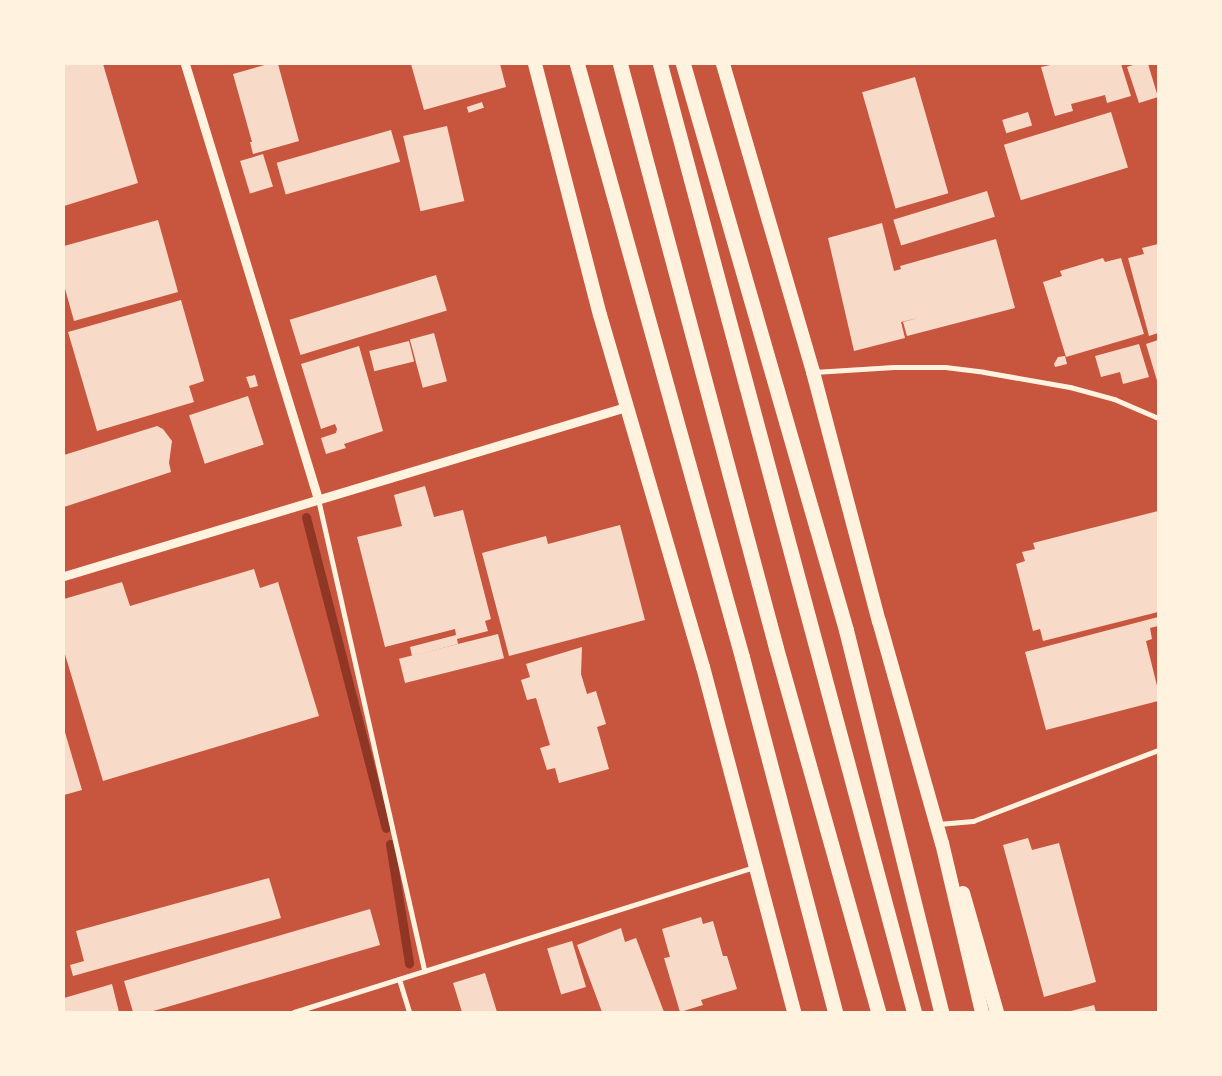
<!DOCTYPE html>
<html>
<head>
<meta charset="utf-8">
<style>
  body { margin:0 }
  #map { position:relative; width:1222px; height:1076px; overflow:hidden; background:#c8553d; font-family:Helvetica,sans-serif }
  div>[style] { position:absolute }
  .stream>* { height:9px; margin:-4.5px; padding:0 4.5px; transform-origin:4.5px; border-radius:4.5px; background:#8f3625 }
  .building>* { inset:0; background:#f7dbc8; transform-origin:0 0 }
  .minor>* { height:5px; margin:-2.5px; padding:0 2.5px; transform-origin:2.5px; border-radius:2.5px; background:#fff3e0 }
  .tertiary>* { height:9px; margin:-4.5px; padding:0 4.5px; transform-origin:4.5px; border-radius:4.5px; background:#fff3e0 }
  .trunk>* { height:14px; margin:-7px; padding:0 7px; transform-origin:7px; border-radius:7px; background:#fff3e0 }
  .motorway>* { height:15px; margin:-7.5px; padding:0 7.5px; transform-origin:7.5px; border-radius:7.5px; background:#fff3e0 }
  span { translate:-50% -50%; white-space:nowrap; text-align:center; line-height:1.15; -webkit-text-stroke:5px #fff3e0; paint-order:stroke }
  .frame { position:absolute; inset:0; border:65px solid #fff3e0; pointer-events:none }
</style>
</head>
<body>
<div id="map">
  <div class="stream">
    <i style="left:306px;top:517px;width:321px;rotate:75.6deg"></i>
    <i style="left:390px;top:844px;width:121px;rotate:80.9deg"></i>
  </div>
  <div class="building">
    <i style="clip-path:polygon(64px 64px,103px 64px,138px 183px,64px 206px)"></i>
    <i style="clip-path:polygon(268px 64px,278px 64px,299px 141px,253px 154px,250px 142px,252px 142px,233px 74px)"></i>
    <i style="clip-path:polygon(411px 64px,500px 64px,506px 87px,424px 110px)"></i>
    <i style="clip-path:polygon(1055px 64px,1121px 64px,1131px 96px,1107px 103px,1105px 95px,1071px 104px,1073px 111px,1055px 116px,1041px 67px)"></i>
    <i style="clip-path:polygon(1136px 64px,1148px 64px,1158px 97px,1139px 103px,1127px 67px)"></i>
    <i style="left:915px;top:77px;width:121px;height:55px;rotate:74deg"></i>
    <i style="left:482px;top:102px;width:6px;height:16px;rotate:72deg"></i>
    <i style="left:1028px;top:112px;width:14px;height:27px;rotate:73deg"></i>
    <i style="left:1111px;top:112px;width:58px;height:112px;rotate:73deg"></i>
    <i style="left:447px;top:126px;width:77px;height:45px;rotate:77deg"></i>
    <i style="left:391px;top:130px;width:33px;height:119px;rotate:74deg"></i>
    <i style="left:263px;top:154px;width:34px;height:24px;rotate:73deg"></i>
    <i style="left:987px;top:191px;width:27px;height:98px;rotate:73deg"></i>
    <i style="clip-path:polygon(158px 220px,178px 292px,74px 321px,64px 285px,64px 246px)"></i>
    <i style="clip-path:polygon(882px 223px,894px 271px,901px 269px,900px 266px,996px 239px,1015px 308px,907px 336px,903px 322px,918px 318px,901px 322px,905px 338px,854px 351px,828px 238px)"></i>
    <i style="clip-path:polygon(1158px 244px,1158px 333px,1149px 336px,1128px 258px,1144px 254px,1142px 248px)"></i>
    <i style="clip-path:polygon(1103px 258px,1105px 262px,1121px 258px,1144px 334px,1066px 357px,1043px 282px,1062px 276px,1060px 271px)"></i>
    <i style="left:436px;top:275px;width:37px;height:153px;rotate:73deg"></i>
    <i style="clip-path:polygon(181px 300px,204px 381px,189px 386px,194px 402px,97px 431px,68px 332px)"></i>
    <i style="left:434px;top:333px;width:50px;height:25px;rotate:75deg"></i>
    <i style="clip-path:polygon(1158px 340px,1158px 384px,1146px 344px)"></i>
    <i style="left:409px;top:341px;width:21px;height:41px;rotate:76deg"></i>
    <i style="clip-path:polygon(1139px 344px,1149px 377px,1123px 384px,1120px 372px,1101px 377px,1095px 356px)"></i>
    <i style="clip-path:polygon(359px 346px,383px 431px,344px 444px,346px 448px,326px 454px,321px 438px,336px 433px,337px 429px,335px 424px,321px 429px,301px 364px)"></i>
    <i style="clip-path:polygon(1065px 356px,1067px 364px,1055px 367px,1054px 364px,1058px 357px)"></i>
    <i style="clip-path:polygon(255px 375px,258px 386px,250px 388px,246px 377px)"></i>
    <i style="left:248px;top:396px;width:51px;height:62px;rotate:72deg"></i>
    <i style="clip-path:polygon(157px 426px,163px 429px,172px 441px,169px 463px,171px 472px,64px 507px,64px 455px)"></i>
    <i style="clip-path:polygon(425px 486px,434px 517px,463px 510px,491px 619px,485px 621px,488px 631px,457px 639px,458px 644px,412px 656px,410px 647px,456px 635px,455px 629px,385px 647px,357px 537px,402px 526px,394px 495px)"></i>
    <i style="clip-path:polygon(1158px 511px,1158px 612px,1043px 641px,1040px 629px,1033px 631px,1016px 564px,1025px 561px,1022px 552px,1035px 549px,1033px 543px)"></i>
    <i style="clip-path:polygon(620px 525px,645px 620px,509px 656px,482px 553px,546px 536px,548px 544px)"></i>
    <i style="clip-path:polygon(254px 569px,260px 588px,278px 582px,319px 716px,103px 781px,64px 651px,64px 599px,122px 582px,130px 606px)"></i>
    <i style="clip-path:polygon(1158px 617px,1158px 626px,1150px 628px,1152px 639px,1146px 641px,1158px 690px,1158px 701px,1046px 730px,1025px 652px)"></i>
    <i style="left:498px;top:634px;width:25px;height:102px;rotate:76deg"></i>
    <i style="clip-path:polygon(582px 647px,581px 674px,587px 694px,596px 691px,606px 724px,597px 727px,609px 769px,559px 783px,555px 768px,547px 770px,540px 748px,550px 745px,536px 698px,527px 700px,521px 680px,530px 677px,526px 664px)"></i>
    <i style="clip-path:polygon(64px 729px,82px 790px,64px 795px)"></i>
    <i style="clip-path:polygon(1028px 838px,1032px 850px,1059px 843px,1096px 982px,1044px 997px,1003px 845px)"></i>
    <i style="clip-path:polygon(269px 878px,281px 918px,73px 976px,70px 965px,84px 961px,76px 931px)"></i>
    <i style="clip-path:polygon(370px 909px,380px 945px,150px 1012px,133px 1012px,124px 981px)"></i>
    <i style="clip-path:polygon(701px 917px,703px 924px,713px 921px,723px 956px,727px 956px,737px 989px,701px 1000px,703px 1005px,680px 1012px,664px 958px,670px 957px,662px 929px)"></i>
    <i style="clip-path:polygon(621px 928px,625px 942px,636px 938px,664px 1012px,602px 1012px,577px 945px)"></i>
    <i style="left:572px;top:941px;width:48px;height:26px;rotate:73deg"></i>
    <i style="clip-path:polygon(485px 973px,497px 1012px,462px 1012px,453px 983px)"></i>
    <i style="clip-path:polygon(112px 984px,119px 1012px,64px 1012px,64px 998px)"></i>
    <i style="clip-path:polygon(1094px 1005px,1096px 1012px,1067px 1012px)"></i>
  </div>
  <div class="minor">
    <i style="left:814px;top:372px;width:80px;rotate:-3.6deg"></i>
    <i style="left:894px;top:367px;width:51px"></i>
    <i style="left:945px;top:367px;width:39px;rotate:7deg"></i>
    <i style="left:984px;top:372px;width:87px;rotate:9.9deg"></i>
    <i style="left:1070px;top:387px;width:46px;rotate:15.3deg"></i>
    <i style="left:1114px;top:399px;width:48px;rotate:23.4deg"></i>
    <i style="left:318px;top:499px;width:484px;rotate:77.3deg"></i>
    <i style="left:938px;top:824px;width:35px;rotate:-5deg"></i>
    <i style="left:973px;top:821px;width:198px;rotate:-21deg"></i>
    <i style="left:399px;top:979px;width:34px;rotate:73deg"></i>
    <i style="left:294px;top:1012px;width:482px;rotate:-17.5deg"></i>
  </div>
  <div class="tertiary">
    <i style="left:185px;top:64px;width:455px;rotate:73deg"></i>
    <i style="left:64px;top:576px;width:587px;rotate:-16.74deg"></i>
  </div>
  <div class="trunk">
    <i style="left:535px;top:64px;width:259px;rotate:75.5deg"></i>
    <i style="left:600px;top:315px;width:367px;rotate:73.7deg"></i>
    <i style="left:703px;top:667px;width:357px;rotate:75.2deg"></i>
    <i style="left:723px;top:64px;width:321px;rotate:73.7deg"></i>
    <i style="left:813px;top:372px;width:258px;rotate:75.2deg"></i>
    <i style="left:879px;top:621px;width:231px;rotate:74.2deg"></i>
    <i style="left:942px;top:843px;width:174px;rotate:76.7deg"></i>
    <i style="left:963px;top:893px;width:124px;rotate:74.1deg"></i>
  </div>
  <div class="motorway">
    <i style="left:577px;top:64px;width:616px;rotate:74.45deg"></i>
    <i style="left:742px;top:657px;width:367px;rotate:75.3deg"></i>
    <i style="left:620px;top:64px;width:604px;rotate:75.04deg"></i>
    <i style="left:776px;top:648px;width:378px;rotate:74.3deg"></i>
    <i style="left:660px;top:64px;width:981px;rotate:75deg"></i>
    <i style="left:683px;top:64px;width:589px;rotate:73.93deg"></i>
    <i style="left:846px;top:630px;width:394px;rotate:76deg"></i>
  </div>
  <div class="frame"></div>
</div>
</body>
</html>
